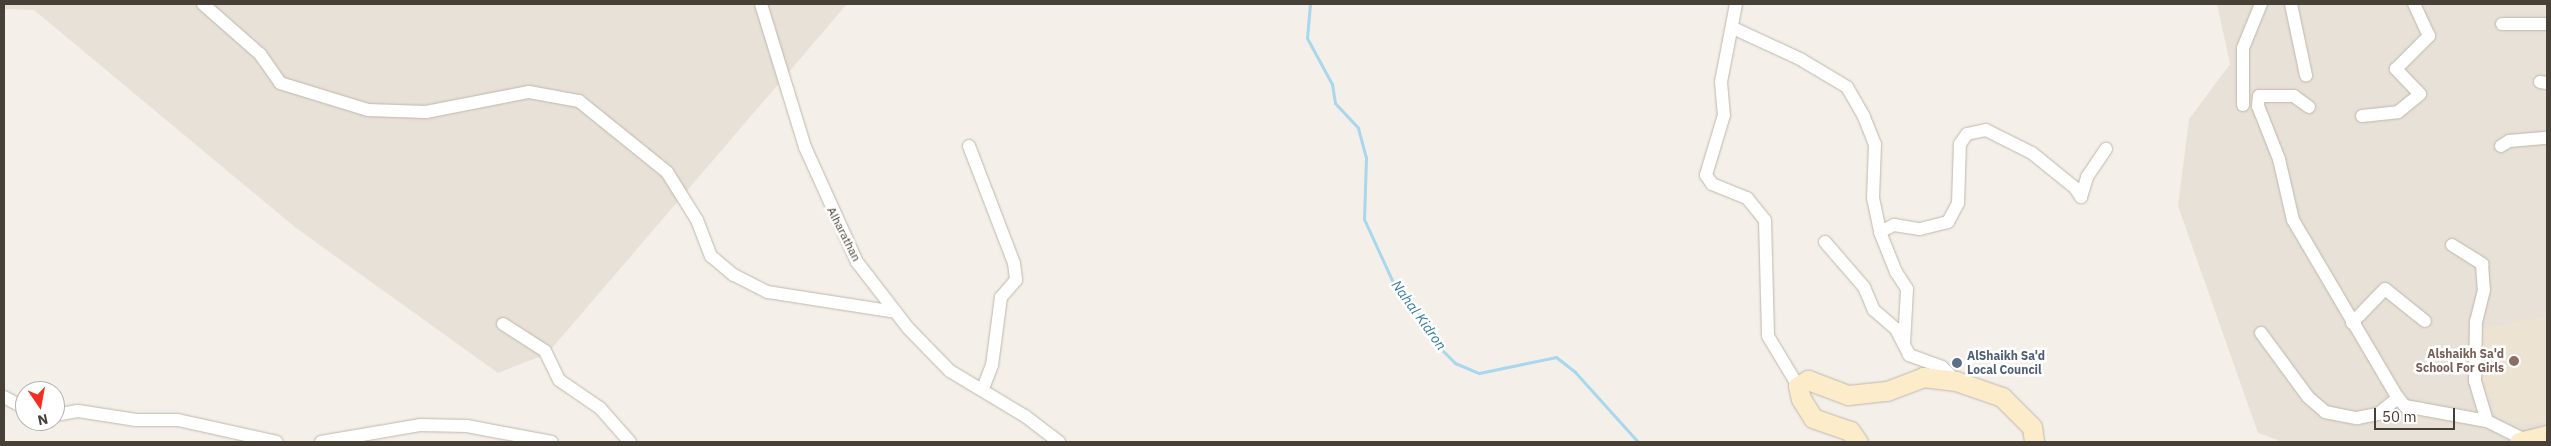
<!DOCTYPE html>
<html>
<head>
<meta charset="utf-8">
<style>
  body { margin:0 }
  #map { position:relative; width:2551px; height:446px; overflow:hidden; background:#f4f0e9; font-family:"IBM Plex Sans",sans-serif }
  div>[style] { position:absolute }
  .residential>* { inset:0; background:#e8e1d7 }
  .education>* { inset:0; background:#ede3d3 }
  .stream>* { height:3px; margin:-1.5px; padding:0 1.5px; transform-origin:1.5px; border-radius:1.5px; background:#a8d7ee }
  .roads { filter:drop-shadow(0 0 1px #bfb7ac) drop-shadow(0 0 1px #bfb7ac) }
  .street>* { height:12px; margin:-6px; padding:0 6px; transform-origin:6px; border-radius:6px; background:#fff }
  .secondary>* { height:19px; margin:-9.5px; padding:0 9.5px; transform-origin:9.5px; border-radius:9.5px; background:#fdecca }
  .dots>* { width:14px; height:14px; translate:-50% -50%; box-sizing:border-box; border:2px solid #fff; border-radius:50% }
  span { translate:-50% -50%; white-space:nowrap; text-align:center; line-height:1.15; -webkit-text-stroke:5px #fff; paint-order:stroke }
  .street-label { font-size:12px; color:#474037 }
  .education-label { font-size:12px; color:#785e54; font-weight:700 }
  .right { translate:-100% -50%; text-align:right }
  .service-label { font-size:12px; color:#4e5e75; font-weight:700 }
  .left { translate:0 -50%; text-align:left }
  .water-label { font-size:14px; color:#307aa1; font-style:italic }
  .frame { position:absolute; inset:0; border:5px solid #474037; pointer-events:none }
  .north { position:absolute; left:15px; top:381px; width:50px; height:50px; box-sizing:border-box; background:#fff; border:1px solid #b5b3af; border-radius:50%; rotate:168deg; font-size:14px; font-weight:700; line-height:20px; text-align:center; color:#474037 }
  .north::after { content:''; display:block; margin:auto; width:18px; height:22px; background:#f32f21; clip-path:polygon(50% 0,100% 100%,50% 72%,0 100%) }
  .scale { position:absolute; left:2374px; top:408px; width:81px; height:22px; box-sizing:border-box; border:2px solid #474037; border-top:0; padding-left:6px; font-size:15px; line-height:18px; white-space:nowrap; color:#474037; -webkit-text-stroke:4px #fff; paint-order:stroke }
</style>
</head>
<body>
<div id="map">
  <div class="residential">
    <i style="clip-path:polygon(4px 4px,847px 4px,547px 354px,498px 373px,296px 228px,34px 10px,4px 9px)"></i>
    <i style="clip-path:polygon(2217px 4px,2547px 4px,2547px 442px,2283px 442px,2258px 433px,2178px 206px,2189px 119px,2230px 64px)"></i>
  </div>
  <div class="education">
    <i style="clip-path:polygon(2547px 316px,2547px 422px,2524px 424px,2497px 417px,2493px 399px,2487px 400px,2480px 392px,2480px 329px)"></i>
  </div>
  <div class="stream">
    <i style="left:1310px;top:4px;width:34px;rotate:95deg"></i>
    <i style="left:1307px;top:38px;width:52px;rotate:61.5deg"></i>
    <i style="left:1332px;top:84px;width:19px;rotate:81deg"></i>
    <i style="left:1335px;top:103px;width:34px;rotate:47deg"></i>
    <i style="left:1358px;top:128px;width:30px;rotate:75deg"></i>
    <i style="left:1366px;top:157px;width:62px;rotate:91.8deg"></i>
    <i style="left:1364px;top:219px;width:79px;rotate:65.4deg"></i>
    <i style="left:1397px;top:291px;width:32px;rotate:46deg"></i>
    <i style="left:1419px;top:314px;width:39px;rotate:59deg"></i>
    <i style="left:1439px;top:347px;width:23px;rotate:45deg"></i>
    <i style="left:1455px;top:363px;width:26px;rotate:23deg"></i>
    <i style="left:1479px;top:373px;width:79px;rotate:-11.7deg"></i>
    <i style="left:1556px;top:357px;width:24px;rotate:38deg"></i>
    <i style="left:1575px;top:372px;width:94px;rotate:48deg"></i>
  </div>
  <div class="roads">
    <div class="street">
      <i style="left:203px;top:4px;width:76px;rotate:41.3deg"></i>
      <i style="left:260px;top:54px;width:35px;rotate:55deg"></i>
      <i style="left:280px;top:83px;width:92px;rotate:17.1deg"></i>
      <i style="left:368px;top:110px;width:58px;rotate:2deg"></i>
      <i style="left:426px;top:112px;width:105px;rotate:-11deg"></i>
      <i style="left:529px;top:92px;width:51px;rotate:10.2deg"></i>
      <i style="left:579px;top:101px;width:113px;rotate:38.9deg"></i>
      <i style="left:667px;top:172px;width:57px;rotate:58deg"></i>
      <i style="left:697px;top:220px;width:39px;rotate:69deg"></i>
      <i style="left:711px;top:256px;width:30px;rotate:40deg"></i>
      <i style="left:734px;top:275px;width:38px;rotate:27deg"></i>
      <i style="left:768px;top:292px;width:129px;rotate:8.9deg"></i>
      <i style="left:761px;top:4px;width:150px;rotate:72.9deg"></i>
      <i style="left:805px;top:147px;width:126px;rotate:65.7deg"></i>
      <i style="left:857px;top:262px;width:83px;rotate:52.3deg"></i>
      <i style="left:908px;top:328px;width:60px;rotate:45.7deg"></i>
      <i style="left:950px;top:371px;width:87px;rotate:31deg"></i>
      <i style="left:1025px;top:416px;width:43px;rotate:37.4deg"></i>
      <i style="left:1736px;top:4px;width:79px;rotate:100.9deg"></i>
      <i style="left:1721px;top:82px;width:33px;rotate:85deg"></i>
      <i style="left:1724px;top:115px;width:63px;rotate:106.7deg"></i>
      <i style="left:1706px;top:175px;width:11px;rotate:56deg"></i>
      <i style="left:1712px;top:184px;width:38px;rotate:22deg"></i>
      <i style="left:1747px;top:198px;width:28px;rotate:51deg"></i>
      <i style="left:1765px;top:220px;width:116px;rotate:88.5deg"></i>
      <i style="left:1768px;top:336px;width:58px;rotate:59deg"></i>
      <i style="left:2291px;top:4px;width:73px;rotate:78.1deg"></i>
      <i style="left:2502px;top:24px;width:45px"></i>
      <i style="left:1733px;top:28px;width:74px;rotate:24.8deg"></i>
      <i style="left:1800px;top:59px;width:55px;rotate:30.8deg"></i>
      <i style="left:1847px;top:87px;width:34px;rotate:60deg"></i>
      <i style="left:1864px;top:117px;width:29px;rotate:68deg"></i>
      <i style="left:1875px;top:144px;width:54px;rotate:92.1deg"></i>
      <i style="left:1873px;top:198px;width:35px;rotate:78deg"></i>
      <i style="left:1880px;top:232px;width:43px;rotate:68.2deg"></i>
      <i style="left:1896px;top:272px;width:20px;rotate:57deg"></i>
      <i style="left:1907px;top:289px;width:55px;rotate:93.1deg"></i>
      <i style="left:2540px;top:82px;width:7px;rotate:8deg"></i>
      <i style="left:2243px;top:105px;width:57px;rotate:-90deg"></i>
      <i style="left:2243px;top:48px;width:48px;rotate:-67.8deg"></i>
      <i style="left:2309px;top:107px;width:19px;rotate:-144deg"></i>
      <i style="left:2294px;top:96px;width:35px;rotate:180deg"></i>
      <i style="left:2259px;top:96px;width:10px;rotate:96deg"></i>
      <i style="left:2258px;top:106px;width:57px;rotate:68.4deg"></i>
      <i style="left:2279px;top:159px;width:63px;rotate:77.1deg"></i>
      <i style="left:2293px;top:220px;width:207px;rotate:59.5deg"></i>
      <i style="left:2398px;top:398px;width:11px;rotate:49deg"></i>
      <i style="left:2405px;top:406px;width:83px;rotate:10.4deg"></i>
      <i style="left:2487px;top:421px;width:40px;rotate:26.6deg"></i>
      <i style="left:2362px;top:116px;width:36px;rotate:-6deg"></i>
      <i style="left:2398px;top:112px;width:28px;rotate:-39deg"></i>
      <i style="left:2420px;top:94px;width:35px;rotate:-134deg"></i>
      <i style="left:2396px;top:69px;width:47px;rotate:-45deg"></i>
      <i style="left:2429px;top:36px;width:35px;rotate:-115deg"></i>
      <i style="left:969px;top:146px;width:125px;rotate:69deg"></i>
      <i style="left:1014px;top:263px;width:17px;rotate:83deg"></i>
      <i style="left:1016px;top:280px;width:23px;rotate:131deg"></i>
      <i style="left:1001px;top:297px;width:69px;rotate:97.5deg"></i>
      <i style="left:992px;top:365px;width:26px;rotate:111deg"></i>
      <i style="left:2501px;top:146px;width:9px;rotate:-32deg"></i>
      <i style="left:2509px;top:141px;width:38px;rotate:-5deg"></i>
      <i style="left:1880px;top:232px;width:16px;rotate:-27deg"></i>
      <i style="left:1894px;top:225px;width:26px;rotate:9deg"></i>
      <i style="left:1920px;top:229px;width:29px;rotate:-14deg"></i>
      <i style="left:1948px;top:222px;width:21px;rotate:-62deg"></i>
      <i style="left:1958px;top:203px;width:59px;rotate:-88.1deg"></i>
      <i style="left:1960px;top:144px;width:12px;rotate:-55deg"></i>
      <i style="left:1967px;top:134px;width:19px;rotate:-12deg"></i>
      <i style="left:1986px;top:130px;width:51px;rotate:26.6deg"></i>
      <i style="left:2032px;top:153px;width:55px;rotate:39.1deg"></i>
      <i style="left:2075px;top:188px;width:11px;rotate:56deg"></i>
      <i style="left:2081px;top:197px;width:21px;rotate:-73deg"></i>
      <i style="left:2087px;top:177px;width:34px;rotate:-56deg"></i>
      <i style="left:1825px;top:242px;width:60px;rotate:49.1deg"></i>
      <i style="left:1864px;top:287px;width:25px;rotate:67deg"></i>
      <i style="left:1874px;top:310px;width:29px;rotate:41deg"></i>
      <i style="left:1896px;top:329px;width:29px;rotate:63deg"></i>
      <i style="left:1909px;top:355px;width:35px;rotate:20deg"></i>
      <i style="left:1942px;top:367px;width:20px;rotate:45deg"></i>
      <i style="left:2452px;top:245px;width:36px;rotate:32deg"></i>
      <i style="left:2482px;top:264px;width:26px;rotate:86deg"></i>
      <i style="left:2484px;top:290px;width:32px;rotate:104deg"></i>
      <i style="left:2476px;top:321px;width:60px;rotate:91deg"></i>
      <i style="left:2475px;top:381px;width:42px;rotate:73.3deg"></i>
      <i style="left:2352px;top:323px;width:47px;rotate:-45.9deg"></i>
      <i style="left:2385px;top:289px;width:51px;rotate:38.7deg"></i>
      <i style="left:503px;top:324px;width:50px;rotate:32.7deg"></i>
      <i style="left:545px;top:351px;width:32px;rotate:64deg"></i>
      <i style="left:559px;top:380px;width:50px;rotate:34.3deg"></i>
      <i style="left:600px;top:408px;width:45px;rotate:48.6deg"></i>
      <i style="left:2261px;top:333px;width:79px;rotate:53.7deg"></i>
      <i style="left:2308px;top:397px;width:23px;rotate:41deg"></i>
      <i style="left:2325px;top:412px;width:33px;rotate:11deg"></i>
      <i style="left:2357px;top:418px;width:21px;rotate:-11deg"></i>
      <i style="left:2378px;top:414px;width:26px;rotate:-39deg"></i>
      <i style="left:4px;top:397px;width:24px;rotate:28deg"></i>
      <i style="left:55px;top:415px;width:23px;rotate:-10deg"></i>
      <i style="left:78px;top:411px;width:59px;rotate:8.8deg"></i>
      <i style="left:136px;top:420px;width:42px"></i>
      <i style="left:178px;top:420px;width:101px;rotate:12.5deg"></i>
      <i style="left:321px;top:442px;width:100px;rotate:-9.7deg"></i>
      <i style="left:420px;top:425px;width:47px;rotate:1.2deg"></i>
      <i style="left:467px;top:426px;width:86px;rotate:10.7deg"></i>
    </div>
    <div class="secondary">
      <i style="left:1858px;top:442px;width:14px;rotate:-126deg"></i>
      <i style="left:1850px;top:431px;width:39px;rotate:-161deg"></i>
      <i style="left:1813px;top:418px;width:22px;rotate:-122deg"></i>
      <i style="left:1801px;top:399px;width:13px;rotate:-103deg"></i>
      <i style="left:1798px;top:386px;width:12px;rotate:-31deg"></i>
      <i style="left:1808px;top:380px;width:43px;rotate:20.6deg"></i>
      <i style="left:1848px;top:395px;width:39px;rotate:-6deg"></i>
      <i style="left:1887px;top:391px;width:39px;rotate:-21deg"></i>
      <i style="left:1923px;top:377px;width:33px;rotate:7deg"></i>
      <i style="left:1956px;top:381px;width:49px;rotate:19.2deg"></i>
      <i style="left:2002px;top:397px;width:42px;rotate:45deg"></i>
      <i style="left:2032px;top:427px;width:15px;rotate:82deg"></i>
      <i style="left:2519px;top:442px;width:29px;rotate:-14deg"></i>
    </div>
  </div>
  <div class="dots">
    <i style="left:2514px;top:361px;background:#8d6e63"></i>
    <i style="left:1957px;top:363px;background:#5c6f8a"></i>
  </div>
  <div class="street-label">
    <span style="left:844px;top:234px;rotate:63deg">Alharathan</span>
  </div>
  <div class="education-label">
    <span class="right" style="left:2504px;top:361px">Alshaikh Sa'd<br>School For Girls</span>
  </div>
  <div class="service-label">
    <span class="left" style="left:1967px;top:363px">AlShaikh Sa'd<br>Local Council</span>
  </div>
  <div class="water-label">
    <span style="left:1419px;top:315px;rotate:54deg">Nahal Kidron</span>
  </div>
  <div class="frame"></div>
  <div class="north">N</div>
  <div class="scale">50 m</div>
</div>
</body>
</html>
